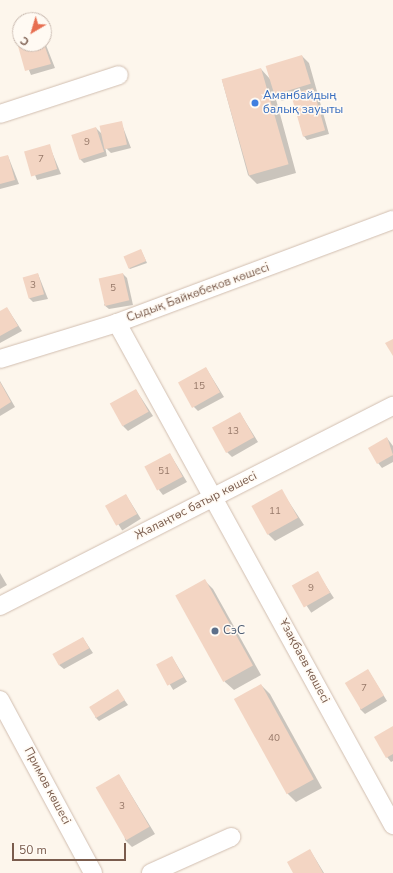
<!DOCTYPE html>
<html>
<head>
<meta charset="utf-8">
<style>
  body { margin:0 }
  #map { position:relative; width:393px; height:873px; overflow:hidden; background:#fdf6ec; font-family:"Nunito Sans",sans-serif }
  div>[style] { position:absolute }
  .shadow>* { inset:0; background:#0003; transform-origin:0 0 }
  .building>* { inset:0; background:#f3d5c3; transform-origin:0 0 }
  .roads { filter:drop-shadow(0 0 1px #d1beb0) drop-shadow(0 0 1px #d1beb0) }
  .minor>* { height:18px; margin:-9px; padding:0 9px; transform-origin:9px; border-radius:9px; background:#fff }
  .dots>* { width:11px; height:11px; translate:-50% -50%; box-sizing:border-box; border:2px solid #fffaf3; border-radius:50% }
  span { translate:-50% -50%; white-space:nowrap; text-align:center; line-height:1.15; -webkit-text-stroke:3px #fffaf3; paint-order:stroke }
  .number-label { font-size:10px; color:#987a6a }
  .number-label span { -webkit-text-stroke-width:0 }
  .shop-label { font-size:12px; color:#366cbe }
  .left { translate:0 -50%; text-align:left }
  .street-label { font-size:12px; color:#7a5c4d }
  .service-label { font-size:12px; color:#4e5e75 }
  .north { position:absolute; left:12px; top:12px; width:40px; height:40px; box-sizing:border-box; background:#fffaf3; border:1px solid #cabbb1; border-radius:50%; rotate:218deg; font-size:11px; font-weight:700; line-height:16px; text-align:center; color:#7a5c4d }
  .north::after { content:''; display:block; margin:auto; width:14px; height:18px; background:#e76f51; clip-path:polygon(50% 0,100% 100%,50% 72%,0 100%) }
  .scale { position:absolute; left:12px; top:843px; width:114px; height:18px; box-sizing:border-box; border:2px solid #7a5c4d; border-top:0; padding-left:5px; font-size:12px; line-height:14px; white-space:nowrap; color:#7a5c4d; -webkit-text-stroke:3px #fffaf3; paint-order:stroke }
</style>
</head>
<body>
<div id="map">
  <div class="shadow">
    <i style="clip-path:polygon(44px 40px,55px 68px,31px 75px,19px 46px,44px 44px)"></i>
    <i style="clip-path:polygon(302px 56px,309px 63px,329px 134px,307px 140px,303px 135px,293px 97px,282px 101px,274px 92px,296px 173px,257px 184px,248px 175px,222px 80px,261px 69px,270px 79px)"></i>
    <i style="clip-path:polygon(121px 122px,131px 148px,111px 153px,105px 147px,107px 156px,84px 163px,79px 158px,96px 128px,103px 135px)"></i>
    <i style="clip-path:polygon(49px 145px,61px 174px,37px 180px,26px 152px)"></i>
    <i style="clip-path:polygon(8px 156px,19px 184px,0 189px,0 158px)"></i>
    <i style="clip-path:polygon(141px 250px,147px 263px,130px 269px,128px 267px)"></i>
    <i style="clip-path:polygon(38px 274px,48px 299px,33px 302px,29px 298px)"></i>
    <i style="clip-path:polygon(123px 274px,127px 278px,133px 305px,109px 309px,104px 305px)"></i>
    <i style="clip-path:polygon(7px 308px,22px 331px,0 343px,0 312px)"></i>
    <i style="clip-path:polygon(206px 368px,224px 397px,198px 411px,193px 406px)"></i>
    <i style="clip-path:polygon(0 381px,15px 407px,0 416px)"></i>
    <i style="clip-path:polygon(136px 390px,153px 416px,128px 431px,123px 426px)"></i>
    <i style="clip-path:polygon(240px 413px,258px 442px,232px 457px,227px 452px)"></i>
    <i style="clip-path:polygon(387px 438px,393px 446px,393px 462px,382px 468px,378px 463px)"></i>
    <i style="clip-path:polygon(170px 454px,187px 482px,163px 495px,159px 490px)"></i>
    <i style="clip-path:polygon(281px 490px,304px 525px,275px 541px,268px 534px)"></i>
    <i style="left:126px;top:495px;width:28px;height:22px;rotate:58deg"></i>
    <i style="left:317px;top:572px;width:31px;height:27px;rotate:57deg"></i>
    <i style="clip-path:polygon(0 573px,7px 585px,0 589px)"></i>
    <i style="clip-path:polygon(205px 581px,213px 589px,261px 675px,234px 690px,225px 682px,177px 596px)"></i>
    <i style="clip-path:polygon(83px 638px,93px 653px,64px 669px,59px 665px)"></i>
    <i style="left:172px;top:657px;width:29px;height:16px;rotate:59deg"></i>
    <i style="clip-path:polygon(368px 670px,387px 701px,365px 714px,360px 709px)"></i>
    <i style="clip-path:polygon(261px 685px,270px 694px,322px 788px,296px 802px,288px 794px,236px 700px)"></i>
    <i style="clip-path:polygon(118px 691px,128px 705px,99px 721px,95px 717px)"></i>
    <i style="clip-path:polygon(393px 727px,393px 761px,391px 762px,387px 757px)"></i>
    <i style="clip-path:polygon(119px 775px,155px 834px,132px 847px,125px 840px)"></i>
    <i style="clip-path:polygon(310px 850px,324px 873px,294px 873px)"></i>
  </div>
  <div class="building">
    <i style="clip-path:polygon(44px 44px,51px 64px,25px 71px,18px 46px)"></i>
    <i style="left:302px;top:55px;width:30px;height:38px;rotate:73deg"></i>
    <i style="left:261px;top:68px;width:100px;height:41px;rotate:74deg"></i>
    <i style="left:313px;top:88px;width:44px;height:23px;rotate:74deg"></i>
    <i style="left:122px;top:121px;width:24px;height:23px;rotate:78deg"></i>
    <i style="left:96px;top:127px;width:26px;height:26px;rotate:72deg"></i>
    <i style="left:50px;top:144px;width:26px;height:27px;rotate:74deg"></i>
    <i style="clip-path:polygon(8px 155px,15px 180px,0 184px,0 157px)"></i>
    <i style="left:141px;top:249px;width:13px;height:19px;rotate:67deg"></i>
    <i style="left:38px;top:273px;width:22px;height:16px;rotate:74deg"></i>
    <i style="left:123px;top:273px;width:28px;height:25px;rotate:77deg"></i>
    <i style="clip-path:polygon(7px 307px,18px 326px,0 336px,0 311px)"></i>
    <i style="clip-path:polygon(393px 339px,393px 356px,385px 343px)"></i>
    <i style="left:206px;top:367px;width:29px;height:32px;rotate:61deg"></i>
    <i style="clip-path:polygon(0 382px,11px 402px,0 409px)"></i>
    <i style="left:136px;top:389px;width:26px;height:30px;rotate:61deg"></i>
    <i style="left:240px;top:412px;width:29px;height:32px;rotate:61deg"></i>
    <i style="clip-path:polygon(387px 437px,393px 455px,377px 464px,368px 448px)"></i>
    <i style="left:170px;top:453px;width:27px;height:29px;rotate:62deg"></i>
    <i style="left:282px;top:489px;width:33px;height:35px;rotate:61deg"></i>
    <i style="left:126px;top:494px;width:23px;height:24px;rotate:61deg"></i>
    <i style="left:318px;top:571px;width:25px;height:30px;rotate:61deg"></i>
    <i style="left:205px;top:579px;width:99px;height:34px;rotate:61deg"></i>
    <i style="left:83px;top:637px;width:13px;height:35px;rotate:61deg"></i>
    <i style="left:172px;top:656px;width:24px;height:18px;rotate:62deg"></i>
    <i style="left:368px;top:669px;width:31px;height:27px;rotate:59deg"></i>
    <i style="left:261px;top:684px;width:109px;height:31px;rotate:61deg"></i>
    <i style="left:118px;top:689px;width:13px;height:34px;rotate:58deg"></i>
    <i style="clip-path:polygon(393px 726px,393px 754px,386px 758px,374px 737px)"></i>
    <i style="left:119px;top:774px;width:61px;height:27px;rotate:60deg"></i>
    <i style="clip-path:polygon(310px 849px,323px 873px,293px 873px,287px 862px)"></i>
  </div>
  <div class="roads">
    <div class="minor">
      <i style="left:0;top:114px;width:125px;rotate:-18.1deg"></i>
      <i style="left:117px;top:323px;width:573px;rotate:61.2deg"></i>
      <i style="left:0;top:359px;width:122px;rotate:-17.1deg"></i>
      <i style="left:117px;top:323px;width:295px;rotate:-20.5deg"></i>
      <i style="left:0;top:606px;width:441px;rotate:-27deg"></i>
      <i style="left:0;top:700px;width:196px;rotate:61.7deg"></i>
      <i style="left:151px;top:873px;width:88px;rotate:-24.2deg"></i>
    </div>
  </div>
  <div class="dots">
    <i style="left:255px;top:103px;background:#3f7fe0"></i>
    <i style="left:215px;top:631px;background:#5c6f8a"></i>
  </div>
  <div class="number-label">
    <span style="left:87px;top:143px">9</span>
    <span style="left:41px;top:160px">7</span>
    <span style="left:33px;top:286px">3</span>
    <span style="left:113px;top:289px">5</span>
    <span style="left:199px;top:387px">15</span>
    <span style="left:233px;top:432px">13</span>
    <span style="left:164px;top:472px">51</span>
    <span style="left:275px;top:512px">11</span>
    <span style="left:311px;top:589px">9</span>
    <span style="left:364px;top:689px">7</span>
    <span style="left:274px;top:739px">40</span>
    <span style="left:122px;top:807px">3</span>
  </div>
  <div class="shop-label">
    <span class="left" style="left:263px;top:103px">Аманбайдың<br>балық зауыты</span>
  </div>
  <div class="street-label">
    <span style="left:198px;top:293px;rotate:-20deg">Сыдық Байкөбеков көшесі</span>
    <span style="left:196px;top:506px;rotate:-27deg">Жалаңтөс батыр көшесі</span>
    <span style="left:304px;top:661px;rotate:62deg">Ұзақбаев көшесі</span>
    <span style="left:47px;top:786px;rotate:62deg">Примов көшесі</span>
  </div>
  <div class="service-label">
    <span class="left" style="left:223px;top:631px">СэС</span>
  </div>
  <div class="north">С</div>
  <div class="scale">50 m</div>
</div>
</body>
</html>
